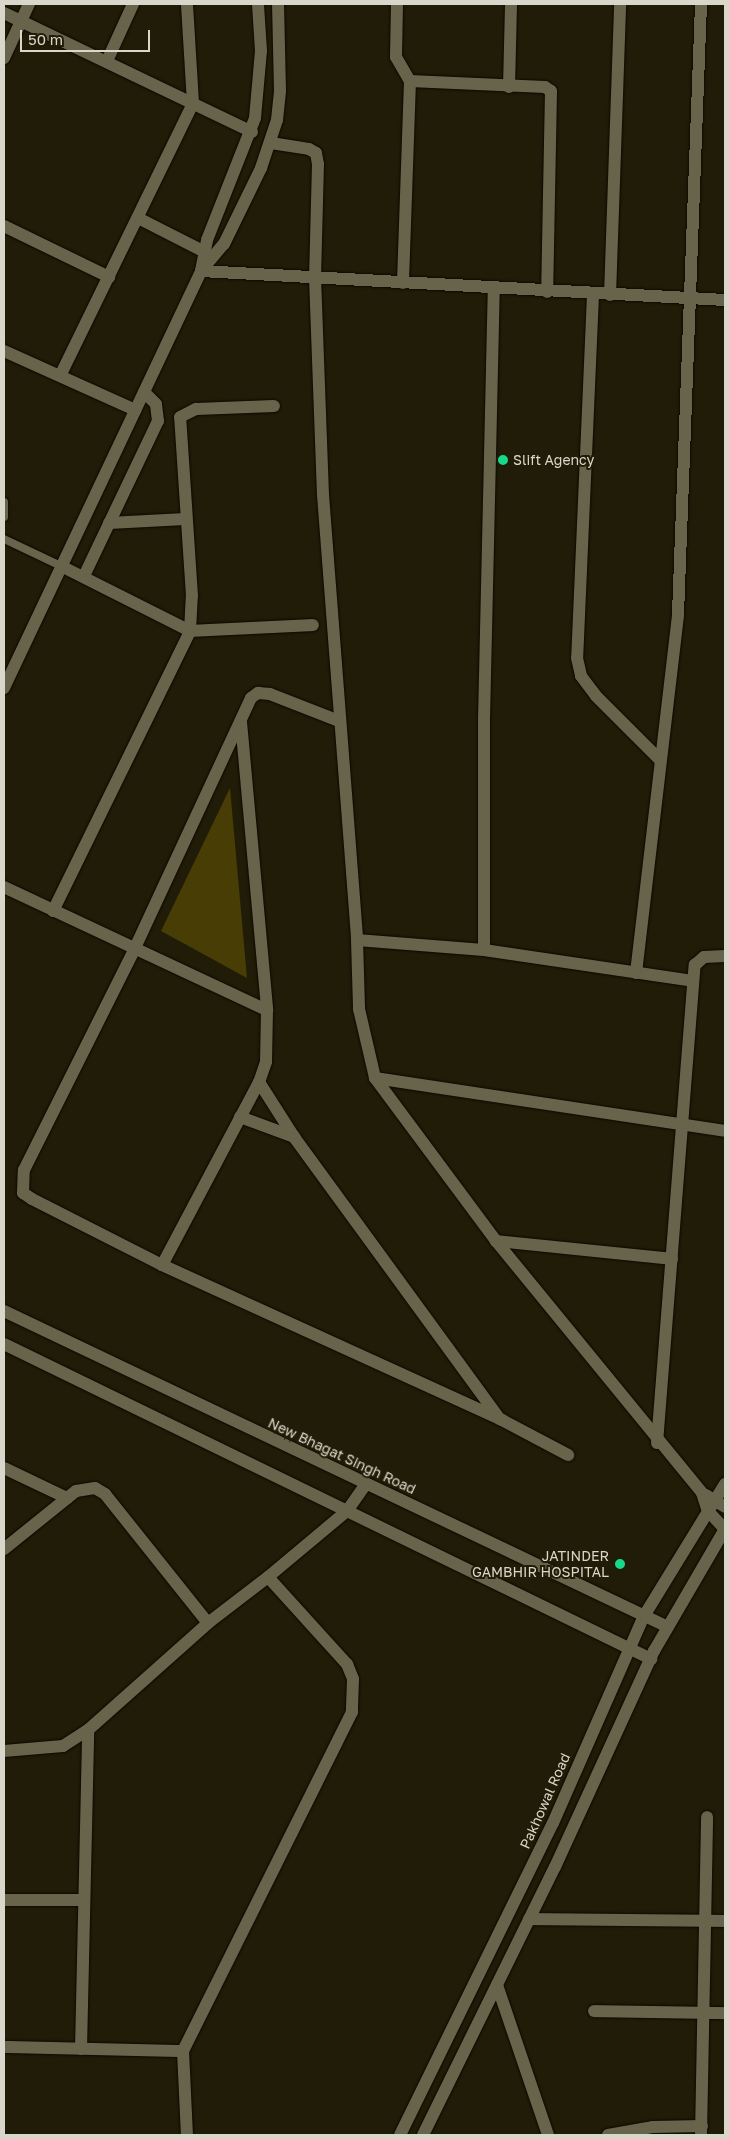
<!DOCTYPE html>
<html>
<head>
<meta charset="utf-8">
<style>
  body { margin:0 }
  #map { position:relative; width:729px; height:2139px; overflow:hidden; background:#211c07; font-family:"Golos Text",sans-serif }
  div>[style] { position:absolute }
  .green>* { inset:0; background:#473d05 }
  .roads { filter:drop-shadow(0 0 1px #0a0700) drop-shadow(0 0 1px #0a0700) }
  .service>* { height:8px; margin:-4px; padding:0 4px; transform-origin:4px; border-radius:4px; background:#68644c }
  .minor>* { height:12px; margin:-6px; padding:0 6px; transform-origin:6px; border-radius:6px; background:#68644c }
  .tertiary>* { height:12px; margin:-6px; padding:0 6px; transform-origin:6px; border-radius:6px; background:#68644c }
  .dots>* { width:14px; height:14px; translate:-50% -50%; box-sizing:border-box; border:2px solid #211c07; border-radius:50% }
  span { translate:-50% -50%; white-space:nowrap; text-align:center; line-height:1.15; -webkit-text-stroke:4px #211c07; paint-order:stroke }
  .poi-label { font-size:14px; color:#d9d7c9 }
  .left { translate:0 -50%; text-align:left }
  .right { translate:-100% -50%; text-align:right }
  .street-label { font-size:14px; color:#d9d7c9 }
  .frame { position:absolute; inset:0; border:5px solid #d9d7c9; pointer-events:none }
  .scale { position:absolute; left:20px; top:30px; width:130px; height:22px; box-sizing:border-box; border:2px solid #d9d7c9; border-top:0; padding-left:6px; font-size:15px; line-height:18px; white-space:nowrap; color:#d9d7c9; -webkit-text-stroke:4px #211c07; paint-order:stroke }
</style>
</head>
<body>
<div id="map">
  <div class="green">
    <i style="clip-path:polygon(230px 788px,247px 978px,161px 931px)"></i>
  </div>
  <div class="roads">
    <div class="service">
      <i style="left:4px;top:502px;width:15px;rotate:90deg"></i>
      <i style="left:4px;top:539px;width:65px;rotate:25.4deg"></i>
    </div>
    <div class="minor">
      <i style="left:397px;top:4px;width:53px;rotate:91.1deg"></i>
      <i style="left:396px;top:57px;width:28px;rotate:60deg"></i>
      <i style="left:410px;top:81px;width:202px;rotate:92deg"></i>
      <i style="left:4px;top:13px;width:275px;rotate:25.6deg"></i>
      <i style="left:4px;top:58px;width:60px;rotate:-65.2deg"></i>
      <i style="left:107px;top:61px;width:63px;rotate:-65.5deg"></i>
      <i style="left:410px;top:81px;width:135px;rotate:2.5deg"></i>
      <i style="left:545px;top:87px;width:7px;rotate:34deg"></i>
      <i style="left:551px;top:91px;width:201px;rotate:91.1deg"></i>
      <i style="left:509px;top:87px;width:83px;rotate:-88.6deg"></i>
      <i style="left:271px;top:143px;width:38px;rotate:9deg"></i>
      <i style="left:309px;top:149px;width:8px;rotate:30deg"></i>
      <i style="left:316px;top:153px;width:11px;rotate:80deg"></i>
      <i style="left:318px;top:164px;width:113px;rotate:91.5deg"></i>
      <i style="left:315px;top:277px;width:218px;rotate:87.9deg"></i>
      <i style="left:323px;top:495px;width:446px;rotate:85.6deg"></i>
      <i style="left:357px;top:940px;width:127px;rotate:4.5deg"></i>
      <i style="left:484px;top:950px;width:211px;rotate:8.4deg"></i>
      <i style="left:140px;top:219px;width:73px;rotate:26.9deg"></i>
      <i style="left:4px;top:226px;width:117px;rotate:25.9deg"></i>
      <i style="left:201px;top:271px;width:525px;rotate:3.17deg"></i>
      <i style="left:201px;top:271px;width:32px;rotate:-79deg"></i>
      <i style="left:207px;top:240px;width:131px;rotate:-68.5deg"></i>
      <i style="left:255px;top:118px;width:67px;rotate:-84.9deg"></i>
      <i style="left:261px;top:51px;width:47px;rotate:-93.7deg"></i>
      <i style="left:593px;top:295px;width:363px;rotate:92.5deg"></i>
      <i style="left:577px;top:658px;width:18px;rotate:77deg"></i>
      <i style="left:581px;top:676px;width:25px;rotate:53deg"></i>
      <i style="left:596px;top:696px;width:91px;rotate:45deg"></i>
      <i style="left:610px;top:295px;width:291px;rotate:-88deg"></i>
      <i style="left:4px;top:351px;width:144px;rotate:24.2deg"></i>
      <i style="left:61px;top:374px;width:301px;rotate:-64deg"></i>
      <i style="left:193px;top:103px;width:99px;rotate:-93.5deg"></i>
      <i style="left:109px;top:523px;width:76px;rotate:-3deg"></i>
      <i style="left:63px;top:567px;width:142px;rotate:26.7deg"></i>
      <i style="left:190px;top:631px;width:123px;rotate:-2.8deg"></i>
      <i style="left:84px;top:576px;width:172px;rotate:-64.5deg"></i>
      <i style="left:158px;top:421px;width:17px;rotate:-97deg"></i>
      <i style="left:156px;top:404px;width:17px;rotate:-135deg"></i>
      <i style="left:4px;top:688px;width:461px;rotate:-64.7deg"></i>
      <i style="left:201px;top:271px;width:35px;rotate:-50deg"></i>
      <i style="left:224px;top:244px;width:85px;rotate:-64deg"></i>
      <i style="left:261px;top:168px;width:51px;rotate:-71.6deg"></i>
      <i style="left:277px;top:120px;width:29px;rotate:-84deg"></i>
      <i style="left:280px;top:91px;width:87px;rotate:-91.3deg"></i>
      <i style="left:241px;top:722px;width:289px;rotate:84.8deg"></i>
      <i style="left:4px;top:887px;width:290px;rotate:25.1deg"></i>
      <i style="left:267px;top:1010px;width:52px;rotate:91.1deg"></i>
      <i style="left:266px;top:1062px;width:21px;rotate:109deg"></i>
      <i style="left:259px;top:1082px;width:207px;rotate:117.9deg"></i>
      <i style="left:162px;top:1265px;width:374px;rotate:24.5deg"></i>
      <i style="left:502px;top:1420px;width:75px;rotate:27.9deg"></i>
      <i style="left:53px;top:911px;width:312px;rotate:-63.9deg"></i>
      <i style="left:190px;top:631px;width:35px;rotate:-87deg"></i>
      <i style="left:192px;top:596px;width:179px;rotate:-93.8deg"></i>
      <i style="left:180px;top:417px;width:18px;rotate:-27deg"></i>
      <i style="left:196px;top:409px;width:78px;rotate:-2.2deg"></i>
      <i style="left:357px;top:940px;width:69px;rotate:88.3deg"></i>
      <i style="left:359px;top:1009px;width:71px;rotate:76.9deg"></i>
      <i style="left:375px;top:1078px;width:203px;rotate:53.4deg"></i>
      <i style="left:496px;top:1241px;width:325px;rotate:50.7deg"></i>
      <i style="left:702px;top:1493px;width:19px;rotate:72deg"></i>
      <i style="left:708px;top:1511px;width:25px;rotate:47deg"></i>
      <i style="left:484px;top:950px;width:230px;rotate:-90deg"></i>
      <i style="left:484px;top:720px;width:430px;rotate:-88.7deg"></i>
      <i style="left:636px;top:973px;width:361px;rotate:-83.3deg"></i>
      <i style="left:678px;top:614px;width:610px;rotate:-87.84deg"></i>
      <i style="left:375px;top:1078px;width:354px;rotate:8.6deg"></i>
      <i style="left:259px;top:1082px;width:65px;rotate:57.5deg"></i>
      <i style="left:294px;top:1137px;width:349px;rotate:53.9deg"></i>
      <i style="left:240px;top:1117px;width:58px;rotate:20.3deg"></i>
      <i style="left:496px;top:1241px;width:177px;rotate:5.8deg"></i>
      <i style="left:162px;top:1265px;width:146px;rotate:-153.1deg"></i>
      <i style="left:32px;top:1199px;width:11px;rotate:-146deg"></i>
      <i style="left:23px;top:1193px;width:23px;rotate:-88deg"></i>
      <i style="left:24px;top:1170px;width:246px;rotate:-63.4deg"></i>
      <i style="left:134px;top:950px;width:278px;rotate:-65.1deg"></i>
      <i style="left:251px;top:698px;width:9px;rotate:-36deg"></i>
      <i style="left:258px;top:693px;width:12px;rotate:5deg"></i>
      <i style="left:270px;top:694px;width:74px;rotate:21.4deg"></i>
      <i style="left:657px;top:1443px;width:480px;rotate:-85.5deg"></i>
      <i style="left:695px;top:965px;width:12px;rotate:-42deg"></i>
      <i style="left:704px;top:957px;width:21px;rotate:-3deg"></i>
      <i style="left:4px;top:1468px;width:70px;rotate:25.5deg"></i>
      <i style="left:706px;top:1495px;width:22px;rotate:32deg"></i>
      <i style="left:4px;top:1549px;width:92px;rotate:-38.9deg"></i>
      <i style="left:76px;top:1491px;width:19px;rotate:-9deg"></i>
      <i style="left:95px;top:1488px;width:12px;rotate:31deg"></i>
      <i style="left:105px;top:1494px;width:165px;rotate:51.4deg"></i>
      <i style="left:208px;top:1623px;width:76px;rotate:-37.5deg"></i>
      <i style="left:268px;top:1577px;width:118px;rotate:47.8deg"></i>
      <i style="left:347px;top:1664px;width:16px;rotate:68deg"></i>
      <i style="left:353px;top:1679px;width:33px;rotate:92deg"></i>
      <i style="left:352px;top:1712px;width:379px;rotate:116.5deg"></i>
      <i style="left:183px;top:2051px;width:84px;rotate:87.3deg"></i>
      <i style="left:268px;top:1577px;width:103px;rotate:-39.9deg"></i>
      <i style="left:347px;top:1511px;width:33px;rotate:-55deg"></i>
      <i style="left:4px;top:1751px;width:59px;rotate:-4.8deg"></i>
      <i style="left:63px;top:1746px;width:30px;rotate:-33deg"></i>
      <i style="left:88px;top:1730px;width:161px;rotate:-41.7deg"></i>
      <i style="left:4px;top:1900px;width:77px"></i>
      <i style="left:529px;top:1919px;width:196px;rotate:0.6deg"></i>
      <i style="left:497px;top:1985px;width:158px;rotate:71.2deg"></i>
      <i style="left:594px;top:2011px;width:131px;rotate:0.9deg"></i>
      <i style="left:4px;top:2047px;width:179px;rotate:1.3deg"></i>
      <i style="left:81px;top:2049px;width:319px;rotate:-88.7deg"></i>
      <i style="left:608px;top:2135px;width:46px;rotate:-10.1deg"></i>
      <i style="left:653px;top:2127px;width:49px;rotate:-1.2deg"></i>
      <i style="left:701px;top:2135px;width:318px;rotate:-88.9deg"></i>
    </div>
    <div class="tertiary">
      <i style="left:4px;top:1311px;width:735px;rotate:25.45deg"></i>
      <i style="left:4px;top:1344px;width:720px;rotate:25.96deg"></i>
      <i style="left:400px;top:2135px;width:347px;rotate:-63.9deg"></i>
      <i style="left:553px;top:1823px;width:226px;rotate:-66.3deg"></i>
      <i style="left:644px;top:1616px;width:155px;rotate:-58.5deg"></i>
      <i style="left:423px;top:2135px;width:299px;rotate:-63.8deg"></i>
      <i style="left:555px;top:1867px;width:238px;rotate:-65.4deg"></i>
      <i style="left:654px;top:1651px;width:141px;rotate:-59.8deg"></i>
    </div>
  </div>
  <div class="dots">
    <i style="left:503px;top:460px;background:#17d989"></i>
    <i style="left:620px;top:1564px;background:#17d989"></i>
  </div>
  <div class="poi-label">
    <span class="left" style="left:513px;top:460px">Slift Agency</span>
    <span class="right" style="left:609px;top:1564px">JATINDER<br>GAMBHIR HOSPITAL</span>
  </div>
  <div class="street-label">
    <span style="left:342px;top:1456px;rotate:25deg">New Bhagat Singh Road</span>
    <span style="left:545px;top:1801px;rotate:-66deg">Pakhowal Road</span>
  </div>
  <div class="frame"></div>
  <div class="scale">50 m</div>
</div>
</body>
</html>
